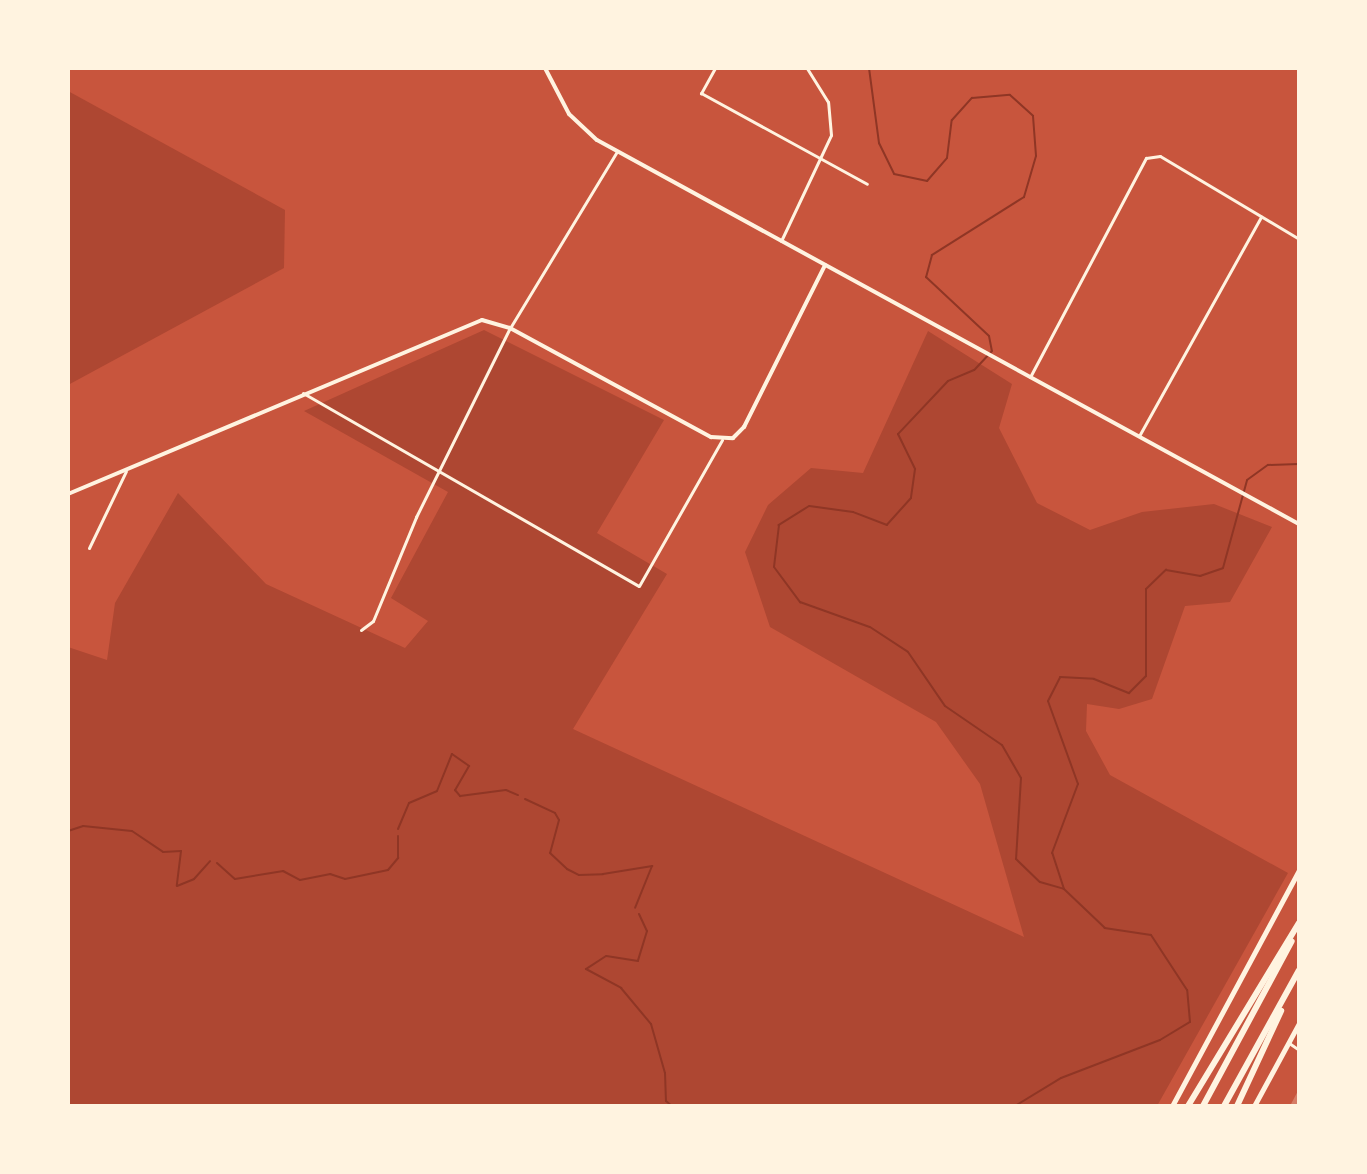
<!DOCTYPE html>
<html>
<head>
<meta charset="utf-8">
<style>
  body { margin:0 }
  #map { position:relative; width:1367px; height:1174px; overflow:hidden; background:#c8553d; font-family:Lato,sans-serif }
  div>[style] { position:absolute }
  .green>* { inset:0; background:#ae4732 }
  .stream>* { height:2px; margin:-1px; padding:0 1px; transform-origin:1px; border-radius:1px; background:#8f3625 }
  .building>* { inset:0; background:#d67c66 }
  .minor>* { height:3px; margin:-1.5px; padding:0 1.5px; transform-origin:1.5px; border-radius:1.5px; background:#fff3e0 }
  .tertiary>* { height:4px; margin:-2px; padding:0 2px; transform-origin:2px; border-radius:2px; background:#fff3e0 }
  .secondary>* { height:5px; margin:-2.5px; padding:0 2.5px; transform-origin:2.5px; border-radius:2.5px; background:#fff3e0 }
  .motorway>* { height:6px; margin:-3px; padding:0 3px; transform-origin:3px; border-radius:3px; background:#fff3e0 }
  span { translate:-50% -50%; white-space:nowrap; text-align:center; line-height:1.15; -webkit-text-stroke:6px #fff3e0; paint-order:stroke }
  .frame { position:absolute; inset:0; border:70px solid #fff3e0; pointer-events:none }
</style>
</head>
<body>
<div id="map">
  <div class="green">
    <i style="clip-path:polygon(68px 91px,285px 210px,284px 268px,68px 385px)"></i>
    <i style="clip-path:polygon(484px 330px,664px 420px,597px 533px,667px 574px,573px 729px,1024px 937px,980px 784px,936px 722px,770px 627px,745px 552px,768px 505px,811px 468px,863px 473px,928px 331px,1012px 384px,999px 428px,1037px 503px,1090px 530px,1142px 512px,1214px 504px,1272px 527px,1230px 602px,1185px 606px,1152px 699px,1119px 709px,1087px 704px,1086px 731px,1110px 775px,1288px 873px,1157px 1106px,68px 1106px,68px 647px,107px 660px,115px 603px,178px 493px,266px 584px,405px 648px,428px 621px,391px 598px,448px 492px,304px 411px)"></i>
  </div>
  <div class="stream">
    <i style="left:869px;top:68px;width:76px;rotate:82.4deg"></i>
    <i style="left:879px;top:143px;width:34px;rotate:64deg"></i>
    <i style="left:894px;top:174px;width:34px;rotate:12deg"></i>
    <i style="left:927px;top:181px;width:30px;rotate:-49deg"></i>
    <i style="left:947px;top:158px;width:38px;rotate:-83deg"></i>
    <i style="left:952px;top:120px;width:30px;rotate:-48deg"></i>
    <i style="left:972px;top:98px;width:38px;rotate:-5deg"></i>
    <i style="left:1010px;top:95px;width:31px;rotate:42deg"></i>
    <i style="left:1033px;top:116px;width:40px;rotate:85.7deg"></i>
    <i style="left:1036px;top:156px;width:43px;rotate:106.3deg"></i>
    <i style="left:1024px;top:197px;width:109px;rotate:147.8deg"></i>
    <i style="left:932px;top:255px;width:23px;rotate:105deg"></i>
    <i style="left:926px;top:277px;width:86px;rotate:43.1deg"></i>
    <i style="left:989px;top:336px;width:15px;rotate:79deg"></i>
    <i style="left:992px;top:351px;width:26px;rotate:133deg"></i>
    <i style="left:974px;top:370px;width:28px;rotate:157deg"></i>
    <i style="left:948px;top:381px;width:73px;rotate:133.3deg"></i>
    <i style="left:898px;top:434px;width:39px;rotate:64deg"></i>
    <i style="left:915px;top:469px;width:29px;rotate:98deg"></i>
    <i style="left:911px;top:498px;width:36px;rotate:132deg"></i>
    <i style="left:887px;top:525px;width:36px;rotate:-159deg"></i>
    <i style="left:853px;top:512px;width:44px;rotate:-172.2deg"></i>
    <i style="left:809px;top:506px;width:36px;rotate:148deg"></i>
    <i style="left:779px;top:525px;width:42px;rotate:96.8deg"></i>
    <i style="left:774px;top:567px;width:44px;rotate:53.4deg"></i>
    <i style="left:800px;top:602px;width:74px;rotate:19.7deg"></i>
    <i style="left:870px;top:627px;width:45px;rotate:33.3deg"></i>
    <i style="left:908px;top:652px;width:65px;rotate:55.6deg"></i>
    <i style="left:945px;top:706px;width:69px;rotate:34.4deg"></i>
    <i style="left:1002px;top:745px;width:38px;rotate:60deg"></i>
    <i style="left:1021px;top:778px;width:81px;rotate:93.5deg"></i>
    <i style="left:1016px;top:859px;width:33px;rotate:44deg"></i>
    <i style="left:1040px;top:882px;width:25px;rotate:16deg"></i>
    <i style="left:525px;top:799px;width:33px;rotate:25deg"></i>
    <i style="left:555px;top:813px;width:8px;rotate:60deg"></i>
    <i style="left:559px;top:820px;width:34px;rotate:105deg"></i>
    <i style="left:550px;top:853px;width:23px;rotate:43deg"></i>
    <i style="left:567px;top:869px;width:13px;rotate:27deg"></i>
    <i style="left:579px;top:875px;width:24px;rotate:-2deg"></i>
    <i style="left:603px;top:874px;width:50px;rotate:-9.3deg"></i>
    <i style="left:652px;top:866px;width:45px;rotate:112deg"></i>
    <i style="left:398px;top:829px;width:28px;rotate:-67deg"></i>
    <i style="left:409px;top:803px;width:30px;rotate:-23deg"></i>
    <i style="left:437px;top:791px;width:40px;rotate:-68deg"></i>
    <i style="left:452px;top:754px;width:21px;rotate:35deg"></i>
    <i style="left:469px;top:766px;width:28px;rotate:120deg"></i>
    <i style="left:455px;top:790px;width:8px;rotate:50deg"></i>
    <i style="left:460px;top:796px;width:46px;rotate:-7.4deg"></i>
    <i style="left:506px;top:790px;width:13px;rotate:23deg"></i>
    <i style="left:68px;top:831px;width:16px;rotate:-18deg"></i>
    <i style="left:83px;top:826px;width:49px;rotate:5.8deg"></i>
    <i style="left:132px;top:831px;width:37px;rotate:34deg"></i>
    <i style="left:163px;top:852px;width:18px;rotate:-3deg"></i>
    <i style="left:181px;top:851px;width:35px;rotate:97deg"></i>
    <i style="left:177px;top:886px;width:18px;rotate:-22deg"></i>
    <i style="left:194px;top:879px;width:24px;rotate:-48deg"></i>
    <i style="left:217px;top:863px;width:24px;rotate:42deg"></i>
    <i style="left:235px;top:879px;width:49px;rotate:-9.5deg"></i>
    <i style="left:283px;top:871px;width:19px;rotate:28deg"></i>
    <i style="left:300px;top:880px;width:31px;rotate:-11deg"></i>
    <i style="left:330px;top:874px;width:16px;rotate:18deg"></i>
    <i style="left:345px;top:879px;width:44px;rotate:-11.8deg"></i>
    <i style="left:388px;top:870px;width:16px;rotate:-50deg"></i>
    <i style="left:398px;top:858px;width:22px;rotate:-90deg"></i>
    <i style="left:639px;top:914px;width:19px;rotate:65deg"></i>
    <i style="left:647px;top:931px;width:31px;rotate:107deg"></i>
    <i style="left:638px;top:961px;width:32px;rotate:-171deg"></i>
    <i style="left:606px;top:956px;width:24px;rotate:147deg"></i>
    <i style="left:586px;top:969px;width:40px;rotate:28deg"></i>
    <i style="left:621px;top:988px;width:47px;rotate:50.2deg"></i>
    <i style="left:651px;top:1024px;width:51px;rotate:74.1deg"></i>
    <i style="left:665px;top:1073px;width:28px;rotate:88deg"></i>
    <i style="left:666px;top:1101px;width:8px;rotate:40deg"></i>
    <i style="left:1015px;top:1106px;width:54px;rotate:-31.3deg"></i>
    <i style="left:1061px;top:1078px;width:106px;rotate:-21deg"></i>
    <i style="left:1160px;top:1040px;width:35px;rotate:-31deg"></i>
    <i style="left:1190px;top:1022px;width:32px;rotate:-95deg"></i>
    <i style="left:1187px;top:990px;width:66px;rotate:-123.2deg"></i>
    <i style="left:1151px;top:935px;width:47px;rotate:-171.3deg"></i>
    <i style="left:1105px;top:928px;width:57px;rotate:-136.4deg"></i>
    <i style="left:1064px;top:889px;width:38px;rotate:-108deg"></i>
    <i style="left:1052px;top:853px;width:74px;rotate:-69.4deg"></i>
    <i style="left:1078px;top:784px;width:88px;rotate:-109.9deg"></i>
    <i style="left:1048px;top:701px;width:27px;rotate:-63deg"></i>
    <i style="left:1060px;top:677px;width:34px;rotate:3deg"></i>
    <i style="left:1094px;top:679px;width:38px;rotate:22deg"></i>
    <i style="left:1129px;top:693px;width:24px;rotate:-45deg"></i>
    <i style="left:1146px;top:676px;width:87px;rotate:-90deg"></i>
    <i style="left:1146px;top:589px;width:28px;rotate:-44deg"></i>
    <i style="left:1166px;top:570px;width:35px;rotate:10deg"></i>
    <i style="left:1200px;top:576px;width:24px;rotate:-19deg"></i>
    <i style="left:1223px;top:568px;width:91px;rotate:-74.7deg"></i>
    <i style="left:1247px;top:480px;width:26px;rotate:-36deg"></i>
    <i style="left:1268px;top:465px;width:31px;rotate:-2deg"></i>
  </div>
  <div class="building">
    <i style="clip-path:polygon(1299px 1089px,1299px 1106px,1296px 1106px,1291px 1104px)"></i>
  </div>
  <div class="minor">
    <i style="left:715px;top:68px;width:29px;rotate:119deg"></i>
    <i style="left:701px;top:93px;width:189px;rotate:28.7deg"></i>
    <i style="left:781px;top:241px;width:117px;rotate:-64.7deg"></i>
    <i style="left:831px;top:135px;width:33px;rotate:-95deg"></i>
    <i style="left:828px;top:102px;width:40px;rotate:-122deg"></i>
    <i style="left:1030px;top:377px;width:248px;rotate:-62.1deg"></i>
    <i style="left:1146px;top:158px;width:14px;rotate:-8deg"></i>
    <i style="left:1160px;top:156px;width:162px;rotate:30.8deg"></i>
    <i style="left:303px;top:393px;width:387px;rotate:29.9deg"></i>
    <i style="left:639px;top:586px;width:168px;rotate:-60.4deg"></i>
    <i style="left:1139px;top:436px;width:251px;rotate:-60.9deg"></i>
    <i style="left:89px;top:548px;width:85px;rotate:-64.3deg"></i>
    <i style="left:361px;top:630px;width:15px;rotate:-37deg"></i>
    <i style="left:373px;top:621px;width:113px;rotate:-67.5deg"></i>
    <i style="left:416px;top:517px;width:211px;rotate:-63.6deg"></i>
    <i style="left:510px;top:328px;width:207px;rotate:-58.8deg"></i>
    <i style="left:1289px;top:1043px;width:12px;rotate:35deg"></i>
  </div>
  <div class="tertiary">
    <i style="left:545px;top:68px;width:52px;rotate:62.4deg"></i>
    <i style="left:569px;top:114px;width:38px;rotate:43deg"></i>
    <i style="left:597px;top:140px;width:800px;rotate:28.68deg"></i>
    <i style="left:68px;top:494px;width:449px;rotate:-22.8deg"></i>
    <i style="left:482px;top:320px;width:29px;rotate:16deg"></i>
    <i style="left:510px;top:328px;width:229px;rotate:28.5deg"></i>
    <i style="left:711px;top:437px;width:22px;rotate:3deg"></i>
    <i style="left:733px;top:438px;width:16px;rotate:-45deg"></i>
    <i style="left:744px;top:427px;width:181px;rotate:-63.4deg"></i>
  </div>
  <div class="secondary">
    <i style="left:1172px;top:1106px;width:268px;rotate:-61.7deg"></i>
    <i style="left:1254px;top:1106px;width:94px;rotate:-61.5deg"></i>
  </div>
  <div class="motorway">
    <i style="left:1188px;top:1106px;width:214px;rotate:-58.8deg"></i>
    <i style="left:1203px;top:1106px;width:187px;rotate:-61.7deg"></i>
    <i style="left:1224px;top:1106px;width:155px;rotate:-61.1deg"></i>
    <i style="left:1237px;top:1106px;width:105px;rotate:-65.1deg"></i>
  </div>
  <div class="frame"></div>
</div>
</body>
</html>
